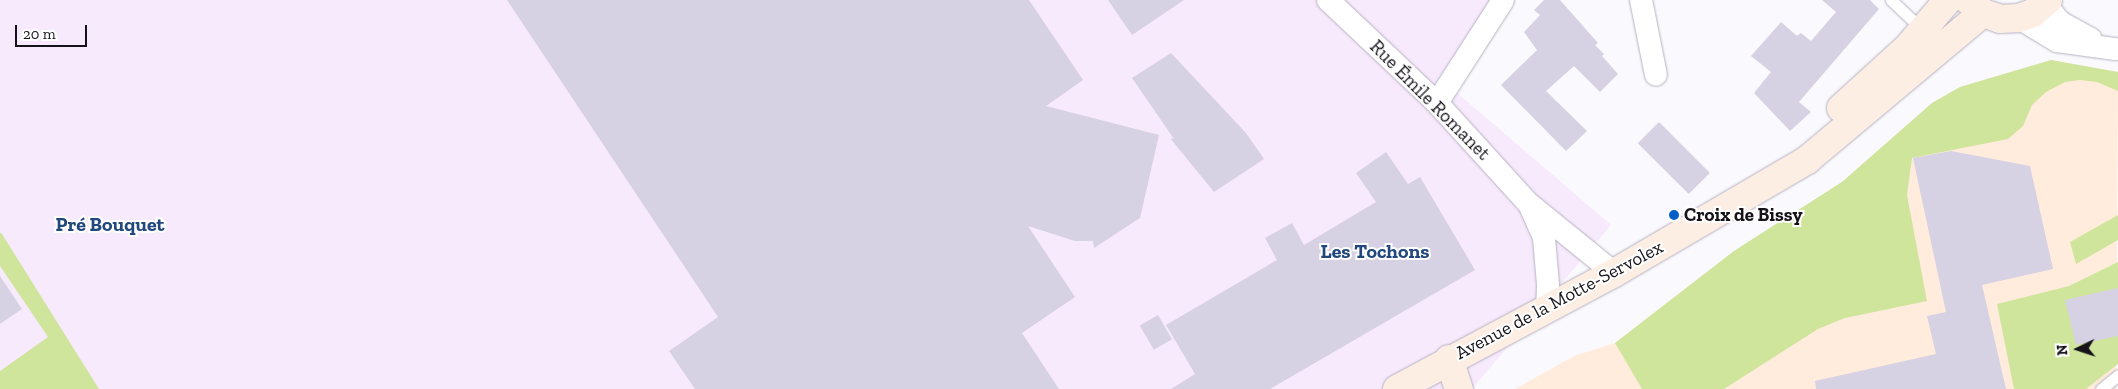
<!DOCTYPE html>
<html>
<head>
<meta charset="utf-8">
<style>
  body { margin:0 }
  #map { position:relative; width:2118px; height:389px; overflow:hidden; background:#faf9fd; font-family:"Zilla Slab",serif }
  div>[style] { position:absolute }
  .industrial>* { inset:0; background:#f8eafd }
  .education>* { inset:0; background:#ffecdc }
  .green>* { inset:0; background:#cfe59c }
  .building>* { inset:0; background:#d6d1e3; transform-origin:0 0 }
  .roads { filter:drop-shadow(0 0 1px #b6b2c2) drop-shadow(0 0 1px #b6b2c2) }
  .lane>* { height:11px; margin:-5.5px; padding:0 5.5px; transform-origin:5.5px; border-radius:5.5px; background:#fff }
  .street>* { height:22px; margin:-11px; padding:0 11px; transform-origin:11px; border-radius:11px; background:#fff }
  .secondary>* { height:28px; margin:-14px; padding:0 14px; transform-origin:14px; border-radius:14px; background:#fdeee4 }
  .dots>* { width:14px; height:14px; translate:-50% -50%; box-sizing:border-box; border:2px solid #fff; border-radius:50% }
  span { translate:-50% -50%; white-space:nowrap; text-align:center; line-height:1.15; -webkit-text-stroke:4px #fff; paint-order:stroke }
  .street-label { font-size:19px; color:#151319 }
  .poi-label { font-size:19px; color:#151319; font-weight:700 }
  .left { translate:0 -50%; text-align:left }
  .neighbourhood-label { font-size:20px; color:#21477c; font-weight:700 }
  .north { position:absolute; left:2053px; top:324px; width:50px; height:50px; -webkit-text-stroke:4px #fff; paint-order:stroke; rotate:266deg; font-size:14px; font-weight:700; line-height:20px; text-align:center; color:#151319 }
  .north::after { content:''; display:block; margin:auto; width:18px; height:22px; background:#151319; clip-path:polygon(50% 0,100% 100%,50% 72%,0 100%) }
  .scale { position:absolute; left:15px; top:25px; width:72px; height:22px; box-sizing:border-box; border:2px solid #151319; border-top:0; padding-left:6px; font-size:15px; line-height:18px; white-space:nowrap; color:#151319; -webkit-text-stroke:4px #fff; paint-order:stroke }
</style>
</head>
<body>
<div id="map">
  <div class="industrial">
    <i style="clip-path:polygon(0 0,1512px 0,1455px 91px,1611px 225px,1472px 389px,0 389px)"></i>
  </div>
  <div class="education">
    <i style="clip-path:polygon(2051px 60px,2118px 72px,2116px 389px,1515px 389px,1574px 356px,1615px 343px,1734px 251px,1842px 182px,1932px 103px,1960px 87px)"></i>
  </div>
  <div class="green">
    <i style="clip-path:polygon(2051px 60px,2118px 72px,2118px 91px,2097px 82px,2080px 80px,2065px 82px,2046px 92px,2032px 105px,2023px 126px,2008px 139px,1912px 158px,1907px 195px,1927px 301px,1845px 318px,1818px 329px,1724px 389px,1642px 389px,1615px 343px,1734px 251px,1842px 182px,1932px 103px,1960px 87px)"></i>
    <i style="clip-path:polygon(2118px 215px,2118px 240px,2076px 264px,2070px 242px)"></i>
    <i style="clip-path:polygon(0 232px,2px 234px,99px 389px,0 389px,0 371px,48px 337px,0 266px)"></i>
    <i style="clip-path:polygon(2118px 262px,2118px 364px,2086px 389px,2014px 389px,1997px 304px,2069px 286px)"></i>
  </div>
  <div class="building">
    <i style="clip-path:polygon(507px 0,1029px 0,1083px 80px,1046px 106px,1159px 135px,1140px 218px,1094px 248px,1093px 241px,1075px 241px,1028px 226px,1075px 297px,1022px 333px,1059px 389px,695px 389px,669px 351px,718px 317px)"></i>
    <i style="clip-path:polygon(1108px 0,1184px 0,1132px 35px)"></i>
    <i style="clip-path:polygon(1544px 0,1560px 0,1598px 43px,1595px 45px,1604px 54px,1602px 56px,1618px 74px,1600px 92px,1574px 66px,1546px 91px,1587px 131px,1566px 151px,1501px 85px,1537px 50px,1524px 32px,1540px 15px,1534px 10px)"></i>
    <i style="clip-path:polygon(1822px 0,1870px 0,1879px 9px,1799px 102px,1811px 112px,1790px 131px,1754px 93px,1771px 72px,1751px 56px,1781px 22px,1797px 36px,1801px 33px,1811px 41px,1836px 12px)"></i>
    <i style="clip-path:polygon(1171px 53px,1246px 133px,1264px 159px,1214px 192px,1170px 138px,1174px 139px,1132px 78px)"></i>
    <i style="left:1659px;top:122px;width:72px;height:30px;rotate:45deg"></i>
    <i style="clip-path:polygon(1951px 151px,2030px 166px,2053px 269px,1982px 285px,2006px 389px,1816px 389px,1815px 381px,1936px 354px,1927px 316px,1946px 312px,1913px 158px)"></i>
    <i style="clip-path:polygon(1386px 152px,1408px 184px,1420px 177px,1475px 270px,1270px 389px,1171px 389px,1195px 374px,1166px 325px,1277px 260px,1265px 238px,1292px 223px,1304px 245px,1376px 202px,1356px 173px)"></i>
    <i style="clip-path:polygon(0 276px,22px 309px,0 324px)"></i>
    <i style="clip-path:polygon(2118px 288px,2118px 336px,2076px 345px,2065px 300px)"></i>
    <i style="left:1158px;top:315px;width:28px;height:21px;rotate:60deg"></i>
  </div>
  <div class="roads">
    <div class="lane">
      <i style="left:1891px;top:0;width:44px;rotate:43.2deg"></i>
      <i style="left:2101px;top:389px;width:22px;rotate:-39deg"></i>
    </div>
    <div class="street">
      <i style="left:1328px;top:0;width:150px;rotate:43.4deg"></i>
      <i style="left:1437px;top:103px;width:135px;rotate:47.7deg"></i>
      <i style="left:1528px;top:203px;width:111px;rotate:39.1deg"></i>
      <i style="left:1641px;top:0;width:76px;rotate:78.7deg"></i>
      <i style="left:2045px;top:4px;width:23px;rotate:50deg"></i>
      <i style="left:2060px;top:22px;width:35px;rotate:29deg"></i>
      <i style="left:2019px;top:18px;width:44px;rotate:31.2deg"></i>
      <i style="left:2057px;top:41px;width:59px;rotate:7.9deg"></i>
      <i style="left:1437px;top:103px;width:122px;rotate:-57.3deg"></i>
      <i style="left:1530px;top:206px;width:35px;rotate:66deg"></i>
      <i style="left:1544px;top:238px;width:47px;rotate:85.1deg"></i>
      <i style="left:1548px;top:285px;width:24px;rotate:92deg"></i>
    </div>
    <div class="secondary">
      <i style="left:1968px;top:0;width:20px;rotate:41deg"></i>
      <i style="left:1983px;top:13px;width:18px;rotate:19deg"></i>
      <i style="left:2000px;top:19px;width:19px;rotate:-3deg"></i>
      <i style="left:2019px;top:18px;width:15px;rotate:-20deg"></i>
      <i style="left:2033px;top:13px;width:20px;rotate:-41deg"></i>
      <i style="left:1841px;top:108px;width:91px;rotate:-42.3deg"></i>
      <i style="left:1908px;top:47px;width:62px;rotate:-49.6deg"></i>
      <i style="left:1449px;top:359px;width:32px;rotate:72deg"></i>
      <i style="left:1397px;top:389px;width:246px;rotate:-28.1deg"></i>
      <i style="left:1614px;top:273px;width:224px;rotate:-30.3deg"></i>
      <i style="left:1807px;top:160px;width:229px;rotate:-39.9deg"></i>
    </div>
  </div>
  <div class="dots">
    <i style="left:1674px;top:215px;background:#025fc8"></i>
  </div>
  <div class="street-label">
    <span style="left:1430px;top:100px;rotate:45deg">Rue Émile Romanet</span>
    <span style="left:1559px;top:300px;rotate:-28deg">Avenue de la Motte-Servolex</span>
  </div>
  <div class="poi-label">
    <span class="left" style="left:1684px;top:215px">Croix de Bissy</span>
  </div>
  <div class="neighbourhood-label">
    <span style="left:110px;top:224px">Pré Bouquet</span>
    <span style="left:1375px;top:251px">Les Tochons</span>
  </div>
  <div class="north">N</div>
  <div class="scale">20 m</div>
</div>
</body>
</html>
